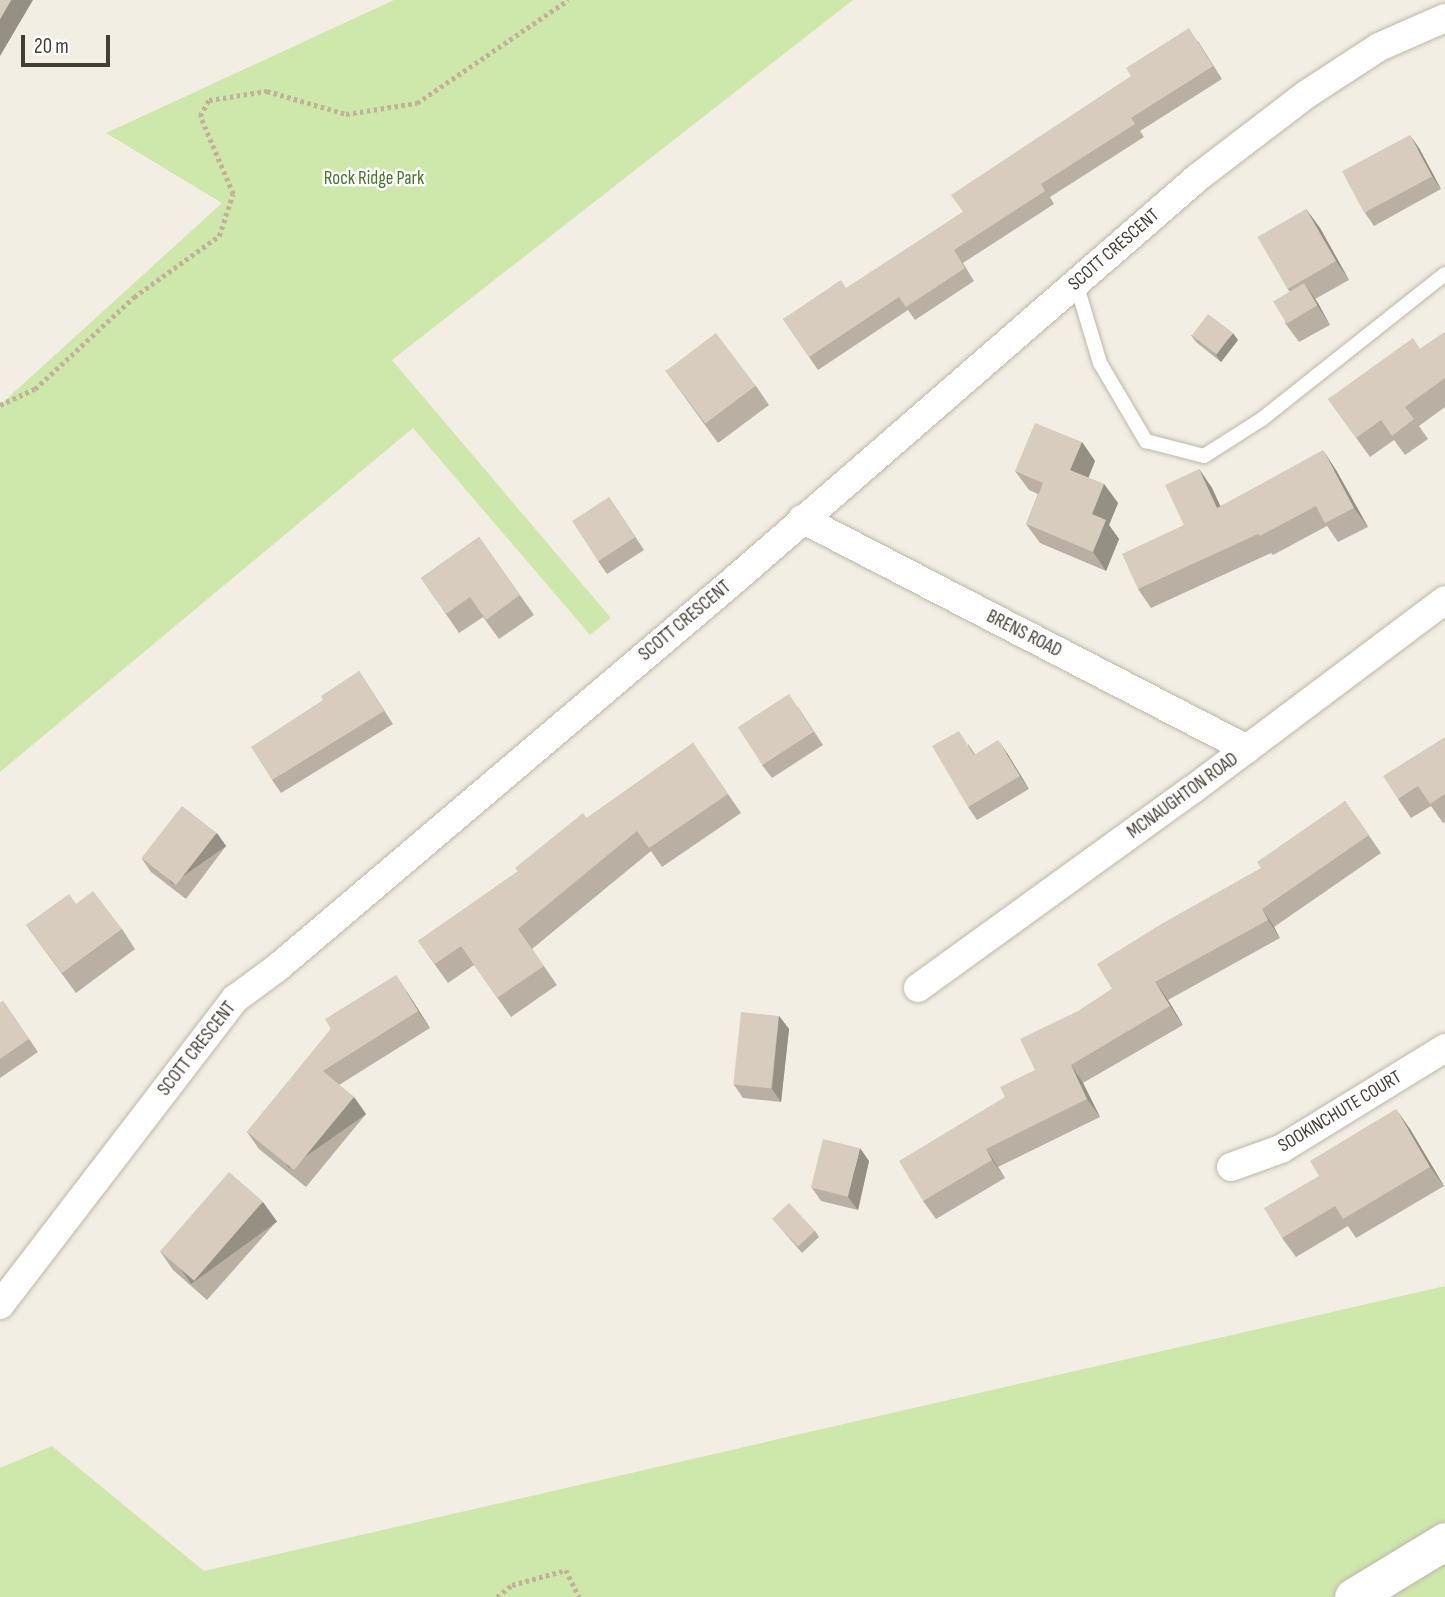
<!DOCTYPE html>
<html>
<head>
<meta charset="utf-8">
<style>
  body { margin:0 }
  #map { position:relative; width:1445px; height:1597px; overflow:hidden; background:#f3eee4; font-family:"Sofia Sans Condensed",sans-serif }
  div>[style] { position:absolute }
  .green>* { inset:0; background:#cee8ac }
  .path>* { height:4.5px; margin-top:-2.25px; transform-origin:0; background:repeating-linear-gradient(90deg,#c0b198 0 3.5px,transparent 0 7px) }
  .roads { filter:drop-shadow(0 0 2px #beb6a7) drop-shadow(0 0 2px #beb6a7) }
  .service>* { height:14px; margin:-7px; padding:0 7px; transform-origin:7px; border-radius:7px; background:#fff }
  .minor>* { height:28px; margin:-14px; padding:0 14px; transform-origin:14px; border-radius:14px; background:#fff }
  .tertiary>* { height:37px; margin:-18.5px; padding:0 18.5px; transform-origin:18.5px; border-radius:18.5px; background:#fff }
  .wall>* { inset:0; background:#b9afa3 }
  .shaded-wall>* { inset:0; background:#968f84; transform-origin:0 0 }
  .building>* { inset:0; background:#d7ccbd; transform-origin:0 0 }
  span { translate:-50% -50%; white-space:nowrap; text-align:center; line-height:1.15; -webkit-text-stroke:5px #fff; paint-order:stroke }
  .park-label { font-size:19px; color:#467727 }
  .street-label { font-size:19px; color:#453e34 }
  .scale { position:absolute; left:21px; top:35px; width:89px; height:32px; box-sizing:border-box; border:4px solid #453e34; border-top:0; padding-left:9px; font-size:21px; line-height:24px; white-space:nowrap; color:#453e34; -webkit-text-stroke:5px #fff; paint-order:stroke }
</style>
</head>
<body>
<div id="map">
  <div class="green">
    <i style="clip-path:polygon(394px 0,853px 0,392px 360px,611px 618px,590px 635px,413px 428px,0 772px,0 405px,222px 203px,106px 133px)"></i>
    <i style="clip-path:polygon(1445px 1286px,1445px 1597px,0 1597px,0 1468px,52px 1446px,204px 1571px)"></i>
  </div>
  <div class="path">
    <i style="left:0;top:405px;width:38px;rotate:-25deg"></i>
    <i style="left:35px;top:389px;width:135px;rotate:-42.9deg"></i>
    <i style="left:134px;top:297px;width:105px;rotate:-35.7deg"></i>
    <i style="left:219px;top:236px;width:44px;rotate:-71.6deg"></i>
    <i style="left:233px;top:194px;width:85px;rotate:-112.9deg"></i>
    <i style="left:200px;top:116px;width:18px;rotate:-61deg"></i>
    <i style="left:209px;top:100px;width:59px;rotate:-8.8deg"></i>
    <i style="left:267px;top:91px;width:82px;rotate:16.2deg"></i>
    <i style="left:346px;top:114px;width:72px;rotate:-8.8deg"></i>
    <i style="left:417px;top:103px;width:183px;rotate:-34.3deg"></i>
    <i style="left:497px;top:1597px;width:19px;rotate:-39deg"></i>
    <i style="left:512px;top:1585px;width:56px;rotate:-15.5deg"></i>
    <i style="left:566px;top:1570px;width:30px;rotate:64deg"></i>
  </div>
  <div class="roads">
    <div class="service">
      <i style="left:1076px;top:283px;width:84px;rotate:73.3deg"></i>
      <i style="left:1100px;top:363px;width:91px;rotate:59.5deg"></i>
      <i style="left:1146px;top:441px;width:60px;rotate:14.5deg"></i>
      <i style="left:1204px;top:456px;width:69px;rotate:-32.5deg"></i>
      <i style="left:1262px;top:419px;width:233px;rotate:-38.4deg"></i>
    </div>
    <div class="minor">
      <i style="left:802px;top:519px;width:501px;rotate:27.33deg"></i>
      <i style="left:918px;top:988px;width:338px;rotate:-35.9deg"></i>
      <i style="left:1192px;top:790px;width:316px;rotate:-36.9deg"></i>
      <i style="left:1231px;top:1167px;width:53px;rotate:-19.8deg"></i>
      <i style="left:1281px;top:1149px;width:193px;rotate:-31.6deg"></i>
      <i style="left:0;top:1305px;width:386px;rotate:-52.5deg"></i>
      <i style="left:235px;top:999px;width:52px;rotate:-36.4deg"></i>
      <i style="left:277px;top:968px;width:597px;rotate:-40.31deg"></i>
      <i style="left:732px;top:582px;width:616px;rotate:-40.98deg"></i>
      <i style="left:1197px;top:178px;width:138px;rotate:-37.4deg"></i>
      <i style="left:1307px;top:94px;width:86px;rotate:-33.1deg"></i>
      <i style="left:1379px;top:47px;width:72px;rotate:-23.7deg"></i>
    </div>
    <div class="tertiary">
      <i style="left:1353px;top:1597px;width:108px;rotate:-31.3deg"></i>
    </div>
  </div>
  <div class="wall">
    <i style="clip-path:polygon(1198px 41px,1222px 79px,1140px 131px,1144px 137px,1050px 197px,1054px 204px,963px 263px,974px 281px,915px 320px,908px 310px,818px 370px,783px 319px,847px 288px,963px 212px)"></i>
    <i style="clip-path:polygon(1419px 148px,1441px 189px,1374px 226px,1365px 213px)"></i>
    <i style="clip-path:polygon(1306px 209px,1320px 228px,1349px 280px,1315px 299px,1330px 325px,1299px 342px,1285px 323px,1290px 292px,1287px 288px)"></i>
    <i style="clip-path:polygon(1445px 332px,1445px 407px,1419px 426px,1428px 439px,1405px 455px,1394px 440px,1370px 457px,1328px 399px,1420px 349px)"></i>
    <i style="clip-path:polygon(1191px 335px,1238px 340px,1221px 362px,1196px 342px)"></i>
    <i style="clip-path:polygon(665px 370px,756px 386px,769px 405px,718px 443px)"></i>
    <i style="clip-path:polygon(1082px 442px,1095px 461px,1088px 478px,1104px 484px,1118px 503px,1109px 525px,1119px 539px,1106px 571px,1040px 543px,1026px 524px,1038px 494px,1029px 490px,1015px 471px)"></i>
    <i style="clip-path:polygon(1199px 469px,1212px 488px,1220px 506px,1336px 470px,1368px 527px,1338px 542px,1327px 526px,1273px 555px,1271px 553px,1151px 608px,1138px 589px,1184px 525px)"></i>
    <i style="clip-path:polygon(609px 497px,644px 550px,607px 574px,598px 561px)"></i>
    <i style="clip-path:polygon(479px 537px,534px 615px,499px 639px,483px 617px,459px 633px,421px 578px)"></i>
    <i style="clip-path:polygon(359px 671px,393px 724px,281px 793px,272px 780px,323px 700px)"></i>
    <i style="clip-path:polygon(798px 707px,823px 745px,772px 778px,762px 765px)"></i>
    <i style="clip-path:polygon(1445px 737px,1445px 822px,1443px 823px,1431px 806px,1411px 818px,1398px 799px)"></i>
    <i style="clip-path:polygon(693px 743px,741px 813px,662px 867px,651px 851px,532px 949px,557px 985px,511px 1017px,474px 965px,448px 983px,418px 941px,518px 872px,587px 818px)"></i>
    <i style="clip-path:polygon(968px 744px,975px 754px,1007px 753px,1029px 789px,977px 820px,968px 807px)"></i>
    <i style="clip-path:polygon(1345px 801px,1381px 853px,1274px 927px,1280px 938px,1168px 1000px,1183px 1025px,1083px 1083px,1100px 1117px,998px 1167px,1005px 1178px,936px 1219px,923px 1201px,1005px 1097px,1035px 1070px,1080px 1010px,1112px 989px)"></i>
    <i style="clip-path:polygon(226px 846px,186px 899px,151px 872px,142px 859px)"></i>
    <i style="clip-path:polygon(76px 904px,122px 929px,135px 949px,76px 993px,26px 925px)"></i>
    <i style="clip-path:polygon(407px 992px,430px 1028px,339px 1085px,354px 1097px,366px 1114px,306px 1187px,259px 1149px,247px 1132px,331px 1029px)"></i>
    <i style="clip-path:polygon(3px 1001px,38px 1052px,0 1078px,0 1003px)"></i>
    <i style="clip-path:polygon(779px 1016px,789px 1029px,781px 1102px,743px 1098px,734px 1085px)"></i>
    <i style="clip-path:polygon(1410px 1129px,1444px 1186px,1356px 1238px,1348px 1226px,1296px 1257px,1282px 1238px)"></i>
    <i style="clip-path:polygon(869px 1161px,858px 1210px,821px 1201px,812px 1188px)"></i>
    <i style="clip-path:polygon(772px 1218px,815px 1231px,819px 1237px,802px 1253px)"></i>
    <i style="clip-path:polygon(277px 1221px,207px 1300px,173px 1270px,160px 1251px)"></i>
  </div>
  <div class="shaded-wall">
    <i style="clip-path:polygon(11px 0,33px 0,0 56px,0 19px)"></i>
    <i style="clip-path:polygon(1410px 135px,1419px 148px,1441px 189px,1432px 176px)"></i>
    <i style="clip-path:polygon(1306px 209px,1320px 228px,1349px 280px,1336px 261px)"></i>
    <i style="clip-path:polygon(1304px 283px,1318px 303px,1330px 325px,1317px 305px)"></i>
    <i style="clip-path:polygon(1233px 333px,1238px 340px,1221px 362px,1216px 355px)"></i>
    <i style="clip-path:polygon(1082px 442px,1095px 461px,1084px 489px,1070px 470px)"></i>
    <i style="clip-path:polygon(1323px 450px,1336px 470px,1368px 527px,1354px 508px)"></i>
    <i style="clip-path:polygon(1199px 469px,1212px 488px,1230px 527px,1217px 508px)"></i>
    <i style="clip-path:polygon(1104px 484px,1118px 503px,1109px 525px,1119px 539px,1106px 571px,1093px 552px,1092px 514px)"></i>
    <i style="clip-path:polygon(998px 740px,1007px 753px,1029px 789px,1020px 776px)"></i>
    <i style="left:217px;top:833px;width:16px;height:66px;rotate:55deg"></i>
    <i style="clip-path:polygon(1262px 909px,1274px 927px,1280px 938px,1268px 920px)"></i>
    <i style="clip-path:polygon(396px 975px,407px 992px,430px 1028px,418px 1011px)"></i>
    <i style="clip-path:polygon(1155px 982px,1168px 1000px,1183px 1025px,1170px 1006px)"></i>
    <i style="clip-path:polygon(779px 1016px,789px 1029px,781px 1102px,772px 1089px)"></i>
    <i style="clip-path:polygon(1071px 1065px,1083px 1083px,1100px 1117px,1087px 1099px)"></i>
    <i style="left:354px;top:1097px;width:21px;height:94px;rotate:55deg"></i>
    <i style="clip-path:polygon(1396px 1109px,1410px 1129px,1444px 1186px,1430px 1167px)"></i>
    <i style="clip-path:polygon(860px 1148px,869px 1161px,858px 1210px,848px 1197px)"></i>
    <i style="clip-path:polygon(986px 1149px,998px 1167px,1005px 1178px,992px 1160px)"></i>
    <i style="left:263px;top:1202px;width:24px;height:106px;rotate:54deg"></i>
  </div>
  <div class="building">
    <i style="clip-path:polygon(0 0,11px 0,0 19px)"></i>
    <i style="clip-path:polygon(1189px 28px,1213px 66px,1131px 118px,1135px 124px,1041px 184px,1045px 191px,954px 250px,965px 268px,906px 307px,899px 297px,809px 357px,783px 319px,841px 280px,846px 288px,963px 212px,951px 195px,1131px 76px,1126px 68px)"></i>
    <i style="left:1410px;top:135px;width:47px;height:77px;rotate:62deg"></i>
    <i style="left:1306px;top:209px;width:60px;height:56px;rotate:60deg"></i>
    <i style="left:1304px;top:283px;width:26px;height:36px;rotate:59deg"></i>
    <i style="left:1208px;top:314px;width:31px;height:27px;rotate:37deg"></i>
    <i style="clip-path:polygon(1445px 332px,1445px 378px,1405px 407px,1414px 419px,1392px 436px,1381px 420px,1356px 438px,1328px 399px,1413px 338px,1420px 349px)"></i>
    <i style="left:716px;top:333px;width:66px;height:63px;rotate:53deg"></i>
    <i style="clip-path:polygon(1035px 423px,1082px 442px,1070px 470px,1104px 484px,1092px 514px,1106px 520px,1093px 552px,1026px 524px,1043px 483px,1015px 471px)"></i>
    <i style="clip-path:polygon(1323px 450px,1354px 508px,1325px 523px,1316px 506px,1260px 536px,1258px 534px,1138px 589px,1122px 554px,1184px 525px,1165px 485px,1199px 469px,1217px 508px)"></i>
    <i style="left:609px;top:497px;width:48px;height:44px;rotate:57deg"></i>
    <i style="clip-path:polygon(479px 537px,520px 595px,486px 620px,470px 597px,446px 614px,421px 578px)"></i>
    <i style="clip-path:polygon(359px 671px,384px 711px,272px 780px,251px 747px,323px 700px,321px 696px)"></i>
    <i style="left:789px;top:694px;width:45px;height:61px;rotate:57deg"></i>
    <i style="clip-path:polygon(959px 731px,974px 755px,998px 740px,1020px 776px,968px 807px,932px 746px)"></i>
    <i style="clip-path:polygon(1445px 737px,1445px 794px,1430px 804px,1418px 786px,1398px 799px,1383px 776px)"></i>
    <i style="clip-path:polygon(693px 743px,728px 794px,649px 848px,637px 831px,518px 929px,544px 966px,497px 998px,461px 946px,435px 964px,418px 941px,518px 871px,515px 868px,583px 813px,587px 818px)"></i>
    <i style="clip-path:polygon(1345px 801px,1369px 835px,1262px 909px,1268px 920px,1155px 982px,1170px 1006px,1071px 1065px,1087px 1099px,986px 1149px,992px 1160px,923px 1201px,899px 1161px,1005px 1097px,1000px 1087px,1035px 1070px,1020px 1039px,1080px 1010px,1112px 989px,1097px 964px,1163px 923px,1261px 868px,1257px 862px)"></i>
    <i style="left:182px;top:806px;width:44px;height:66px;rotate:38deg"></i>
    <i style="clip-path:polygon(93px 891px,122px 929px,62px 973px,26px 925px,69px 894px,76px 904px)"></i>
    <i style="clip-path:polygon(396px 975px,418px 1011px,323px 1071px,354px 1097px,294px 1170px,247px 1132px,331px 1029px,325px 1019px)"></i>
    <i style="clip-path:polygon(3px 1001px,29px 1039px,0 1059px,0 1003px)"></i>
    <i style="left:741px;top:1012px;width:38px;height:73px;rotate:6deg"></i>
    <i style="clip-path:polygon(1396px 1109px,1430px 1167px,1343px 1219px,1335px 1206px,1282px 1238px,1264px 1208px,1319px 1176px,1310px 1161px)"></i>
    <i style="left:823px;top:1139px;width:38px;height:50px;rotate:14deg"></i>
    <i style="left:229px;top:1172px;width:45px;height:105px;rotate:41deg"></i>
    <i style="left:789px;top:1203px;width:38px;height:23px;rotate:47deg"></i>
  </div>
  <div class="park-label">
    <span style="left:374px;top:179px">Rock Ridge Park</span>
  </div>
  <div class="street-label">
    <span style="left:1114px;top:250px;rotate:-41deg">SCOTT CRESCENT</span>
    <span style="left:685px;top:621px;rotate:-40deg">SCOTT CRESCENT</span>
    <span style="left:1024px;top:634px;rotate:27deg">BRENS ROAD</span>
    <span style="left:1183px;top:796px;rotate:-36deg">MCNAUGHTON ROAD</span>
    <span style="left:197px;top:1049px;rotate:-52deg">SCOTT CRESCENT</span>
    <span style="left:1340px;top:1112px;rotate:-31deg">SOOKINCHUTE COURT</span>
  </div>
  <div class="scale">20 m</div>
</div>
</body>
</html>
